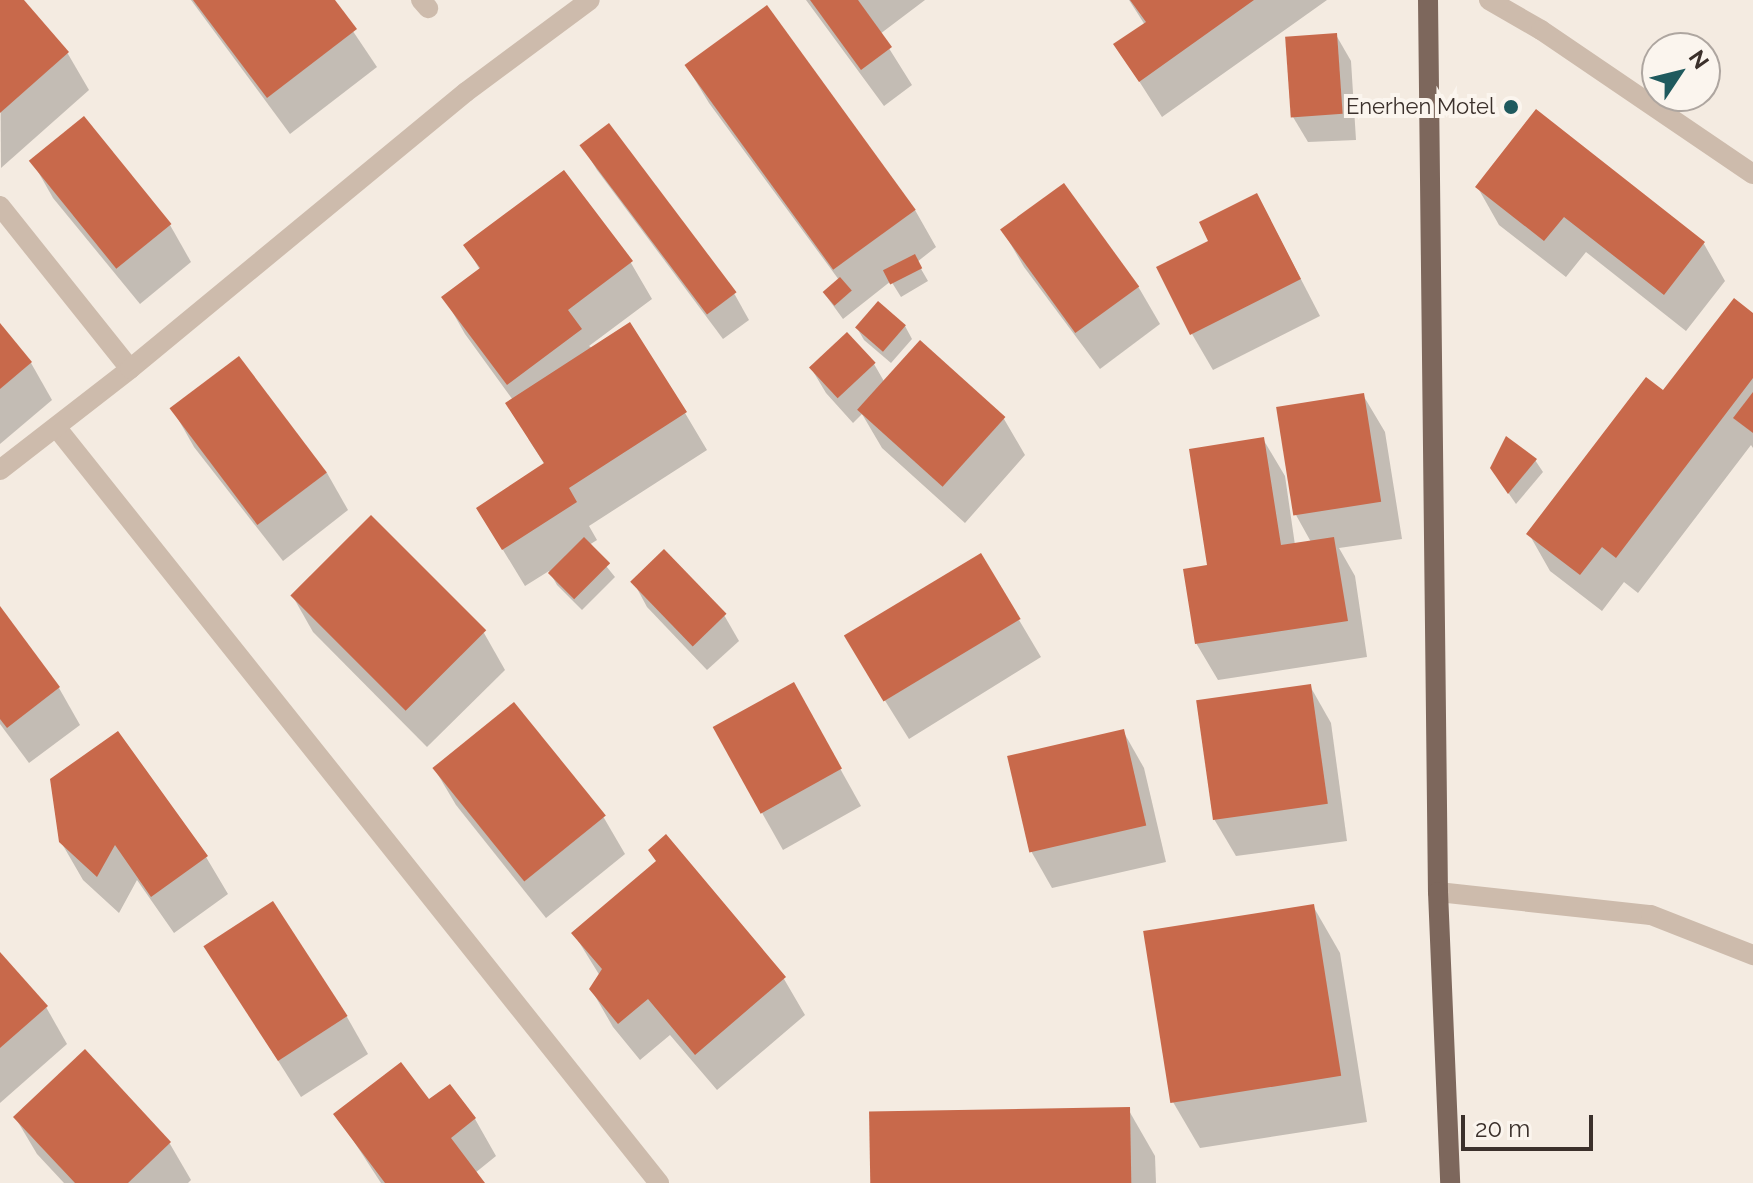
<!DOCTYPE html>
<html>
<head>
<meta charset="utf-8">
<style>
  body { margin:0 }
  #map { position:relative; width:1753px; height:1183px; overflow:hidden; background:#f4ebe1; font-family:Raleway,sans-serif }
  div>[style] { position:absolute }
  .shadow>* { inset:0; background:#0003 }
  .building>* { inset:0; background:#c8694b; transform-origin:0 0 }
  .minor>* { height:20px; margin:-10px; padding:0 10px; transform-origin:10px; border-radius:10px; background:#cdbbac }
  .major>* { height:20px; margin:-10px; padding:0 10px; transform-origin:10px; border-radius:10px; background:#7d675c }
  .dots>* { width:22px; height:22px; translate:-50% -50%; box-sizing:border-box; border:4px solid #fbf5ee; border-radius:50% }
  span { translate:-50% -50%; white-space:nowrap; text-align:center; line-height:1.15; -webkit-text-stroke:8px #fbf5ee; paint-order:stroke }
  .poi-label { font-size:22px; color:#3b302b }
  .right { translate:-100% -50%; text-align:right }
  .north { position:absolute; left:1641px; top:32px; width:80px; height:80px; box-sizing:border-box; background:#fbf5ee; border:2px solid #aea6a0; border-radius:50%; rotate:55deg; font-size:22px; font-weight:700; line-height:32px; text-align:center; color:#3b302b }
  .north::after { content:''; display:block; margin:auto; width:28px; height:36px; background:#1f5a5e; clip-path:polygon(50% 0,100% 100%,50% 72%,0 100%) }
  .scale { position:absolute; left:1461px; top:1115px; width:132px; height:36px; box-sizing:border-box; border:4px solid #3b302b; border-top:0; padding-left:10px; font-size:24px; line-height:28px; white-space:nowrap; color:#3b302b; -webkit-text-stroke:6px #fbf5ee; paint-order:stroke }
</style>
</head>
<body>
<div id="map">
  <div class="shadow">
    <i style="clip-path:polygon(0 0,21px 0,68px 54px,89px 90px,1px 168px)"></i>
    <i style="clip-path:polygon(191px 0,332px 0,377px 67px,290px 134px)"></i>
    <i style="clip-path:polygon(806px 0,925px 0,880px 34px,912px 85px,884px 106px)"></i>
    <i style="clip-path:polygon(1129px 0,1327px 0,1162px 117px,1116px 45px,1145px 25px)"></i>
    <i style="clip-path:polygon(1336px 35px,1351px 61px,1356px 140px,1308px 142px,1293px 117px)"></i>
    <i style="clip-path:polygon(687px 67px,915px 210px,936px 247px,917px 262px,928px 281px,901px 297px,891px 281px,843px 319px,824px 293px,839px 280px,709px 103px)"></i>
    <i style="clip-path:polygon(1537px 112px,1704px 244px,1725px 281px,1686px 331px,1586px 252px,1566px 277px,1499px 225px,1478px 188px)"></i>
    <i style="clip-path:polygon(608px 126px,735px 295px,749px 320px,723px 339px,597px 170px,582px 145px)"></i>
    <i style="clip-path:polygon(32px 161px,170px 225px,191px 262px,140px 304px,53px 198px)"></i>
    <i style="clip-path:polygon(564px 173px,631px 263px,652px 299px,589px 346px,685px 413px,707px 450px,589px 526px,597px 540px,589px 545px,615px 577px,582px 610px,557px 585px,549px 571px,525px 586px,500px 545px,545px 465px,529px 440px,513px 400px,465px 334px,444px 297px,480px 270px,466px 246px)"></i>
    <i style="clip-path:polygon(1064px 185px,1139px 288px,1160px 324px,1100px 369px,1024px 267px,1003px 231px)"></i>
    <i style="clip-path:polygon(1277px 233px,1320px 316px,1213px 370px,1192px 334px)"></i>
    <i style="clip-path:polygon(878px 303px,905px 326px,912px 339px,891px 363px,864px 340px,857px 328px)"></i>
    <i style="clip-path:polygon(1753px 315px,1753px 448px,1751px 445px,1638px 593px,1624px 582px,1602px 611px,1550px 571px,1529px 534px,1664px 392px)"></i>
    <i style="clip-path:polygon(0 326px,31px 363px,52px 400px,0 444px)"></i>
    <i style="clip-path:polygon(874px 364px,885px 383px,1004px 419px,1025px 455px,965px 523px,882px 448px,862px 414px,853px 423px,826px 393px,811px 368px)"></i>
    <i style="clip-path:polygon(1363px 395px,1385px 432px,1402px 539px,1339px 548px,1355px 576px,1367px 657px,1218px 680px,1196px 643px,1209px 566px,1263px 439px,1285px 476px,1295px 545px,1311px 542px,1296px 515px)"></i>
    <i style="clip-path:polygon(173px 410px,327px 473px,348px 510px,283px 561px,194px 447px)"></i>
    <i style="clip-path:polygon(1535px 460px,1543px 472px,1516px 504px,1500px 481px)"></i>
    <i style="clip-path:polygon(633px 581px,724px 615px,739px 641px,707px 670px,647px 607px)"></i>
    <i style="clip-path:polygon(292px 595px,484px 633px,505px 670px,427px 747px,313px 632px)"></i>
    <i style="clip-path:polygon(0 610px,59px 688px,80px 725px,29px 763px,0 724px)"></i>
    <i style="clip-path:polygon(1019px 620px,1041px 657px,909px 739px,869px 675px)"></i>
    <i style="clip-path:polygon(1310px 686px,1331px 723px,1347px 841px,1236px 856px,1214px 819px)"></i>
    <i style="clip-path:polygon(513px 705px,604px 818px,625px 854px,546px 918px,456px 805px,434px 768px)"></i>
    <i style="clip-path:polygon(814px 722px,861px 806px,783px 850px,715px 729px)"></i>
    <i style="clip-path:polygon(1123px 731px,1144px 768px,1166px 862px,1052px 888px,1031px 851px)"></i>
    <i style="clip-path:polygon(117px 734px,206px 857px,228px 894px,174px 933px,137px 880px,119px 913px,83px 880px,61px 842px)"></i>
    <i style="clip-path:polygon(1313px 906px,1340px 953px,1367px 1122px,1200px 1148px,1173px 1102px)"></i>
    <i style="clip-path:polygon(574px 934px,784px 979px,805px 1015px,717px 1090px,670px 1035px,640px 1060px,613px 1027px,591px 989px,600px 976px)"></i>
    <i style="clip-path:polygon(206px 947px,347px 1017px,368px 1054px,301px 1097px)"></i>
    <i style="clip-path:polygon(0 955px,46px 1007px,67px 1044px,0 1103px)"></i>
    <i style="clip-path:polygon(85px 1052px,170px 1144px,191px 1180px,188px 1183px,64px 1183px,37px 1154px,15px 1117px)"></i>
    <i style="clip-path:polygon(449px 1087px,475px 1119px,496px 1156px,475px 1173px,483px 1183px,381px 1183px,336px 1114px,429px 1102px)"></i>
    <i style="clip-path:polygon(1128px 1109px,1155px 1156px,1156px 1183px,873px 1183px)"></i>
  </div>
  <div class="building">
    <i style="clip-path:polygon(0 0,24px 0,69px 52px,0 113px)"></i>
    <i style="clip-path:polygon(193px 0,335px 0,357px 29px,267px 98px)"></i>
    <i style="clip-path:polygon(810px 0,858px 0,892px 47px,861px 70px)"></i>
    <i style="clip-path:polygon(1130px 0,1254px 0,1139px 82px,1113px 44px,1146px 22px)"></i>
    <i style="left:767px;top:5px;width:253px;height:102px;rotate:54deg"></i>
    <i style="left:1337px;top:33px;width:81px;height:52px;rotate:86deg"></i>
    <i style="clip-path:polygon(1536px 109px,1705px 242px,1664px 295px,1564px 217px,1544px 241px,1475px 187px)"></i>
    <i style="left:84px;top:116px;width:139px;height:71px;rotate:51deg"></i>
    <i style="left:609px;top:123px;width:212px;height:37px;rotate:53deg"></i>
    <i style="clip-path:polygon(564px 170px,633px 261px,568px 310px,582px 329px,507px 385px,441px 297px,480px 268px,463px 245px)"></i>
    <i style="left:1064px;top:183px;width:128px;height:79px;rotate:54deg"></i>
    <i style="clip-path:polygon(1257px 193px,1301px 279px,1190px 335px,1156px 267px,1208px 241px,1199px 222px)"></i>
    <i style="left:915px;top:254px;width:16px;height:36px;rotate:63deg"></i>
    <i style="left:840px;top:277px;width:18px;height:23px;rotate:49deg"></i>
    <i style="clip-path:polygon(1734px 298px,1753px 313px,1753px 378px,1616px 558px,1602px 547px,1580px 575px,1526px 534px,1646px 377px,1663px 390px)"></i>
    <i style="left:878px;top:301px;width:37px;height:35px;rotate:41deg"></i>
    <i style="clip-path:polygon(630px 322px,687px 412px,569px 488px,577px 502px,502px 550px,476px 508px,544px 463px,505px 403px)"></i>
    <i style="clip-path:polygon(0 323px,32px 362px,0 389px)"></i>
    <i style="left:847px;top:332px;width:42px;height:52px;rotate:47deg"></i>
    <i style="left:920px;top:340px;width:115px;height:94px;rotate:42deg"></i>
    <i style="left:239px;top:356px;width:146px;height:87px;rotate:53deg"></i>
    <i style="clip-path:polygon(1753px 392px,1753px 433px,1733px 418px)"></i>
    <i style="left:1364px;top:393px;width:110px;height:89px;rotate:81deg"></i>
    <i style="clip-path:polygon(1506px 436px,1537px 459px,1508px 494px,1490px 468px)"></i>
    <i style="clip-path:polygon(1264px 437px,1281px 545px,1334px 537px,1348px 621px,1195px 644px,1183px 569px,1207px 565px,1189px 449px)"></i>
    <i style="left:371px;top:515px;width:163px;height:114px;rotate:45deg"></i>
    <i style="left:584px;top:537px;width:37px;height:51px;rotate:45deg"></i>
    <i style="left:664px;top:549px;width:90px;height:47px;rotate:46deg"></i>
    <i style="left:981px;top:553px;width:77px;height:160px;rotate:59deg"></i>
    <i style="clip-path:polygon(0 606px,60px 687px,7px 728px,0 719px)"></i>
    <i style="left:794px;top:682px;width:99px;height:93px;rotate:61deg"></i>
    <i style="left:1311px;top:684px;width:121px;height:116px;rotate:82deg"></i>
    <i style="left:514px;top:702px;width:146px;height:105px;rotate:51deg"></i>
    <i style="left:1124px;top:729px;width:99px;height:120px;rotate:77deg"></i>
    <i style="clip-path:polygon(118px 731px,208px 856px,151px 897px,115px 845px,97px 877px,59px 842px,50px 779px)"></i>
    <i style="clip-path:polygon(666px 834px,786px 977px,695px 1055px,648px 999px,618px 1024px,589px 989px,602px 969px,571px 933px,656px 861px,648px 850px)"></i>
    <i style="left:273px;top:901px;width:137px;height:83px;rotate:57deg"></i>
    <i style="left:1314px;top:904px;width:174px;height:173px;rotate:81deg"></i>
    <i style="clip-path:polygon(0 952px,48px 1006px,0 1048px)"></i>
    <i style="clip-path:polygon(85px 1049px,171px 1142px,128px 1183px,75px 1183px,13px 1117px)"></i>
    <i style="clip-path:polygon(401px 1062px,429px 1099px,450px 1084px,476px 1118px,451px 1138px,485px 1183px,385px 1183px,333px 1114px)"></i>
    <i style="left:1130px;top:1107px;width:76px;height:261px;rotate:89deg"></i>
  </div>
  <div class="minor">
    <i style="left:421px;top:0;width:11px;rotate:49deg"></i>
    <i style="left:1489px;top:0;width:60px;rotate:30deg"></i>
    <i style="left:1541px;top:30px;width:256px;rotate:34.2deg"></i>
    <i style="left:0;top:206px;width:208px;rotate:51.4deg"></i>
    <i style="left:56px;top:427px;width:967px;rotate:51.42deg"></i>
    <i style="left:0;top:470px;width:165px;rotate:-37.8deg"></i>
    <i style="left:130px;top:369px;width:435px;rotate:-39.5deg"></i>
    <i style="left:466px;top:92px;width:154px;rotate:-36.6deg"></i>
    <i style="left:1438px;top:892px;width:214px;rotate:6.2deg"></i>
    <i style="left:1651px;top:915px;width:110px;rotate:21.4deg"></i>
  </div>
  <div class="major">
    <i style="left:1428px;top:0;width:892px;rotate:89.36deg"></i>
    <i style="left:1438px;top:892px;width:291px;rotate:87.6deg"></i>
  </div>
  <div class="dots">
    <i style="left:1511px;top:107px;background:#1f5a5e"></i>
  </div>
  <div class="poi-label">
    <span class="right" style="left:1495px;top:107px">Enerhen Motel</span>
  </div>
  <div class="north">N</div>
  <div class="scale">20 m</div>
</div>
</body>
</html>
